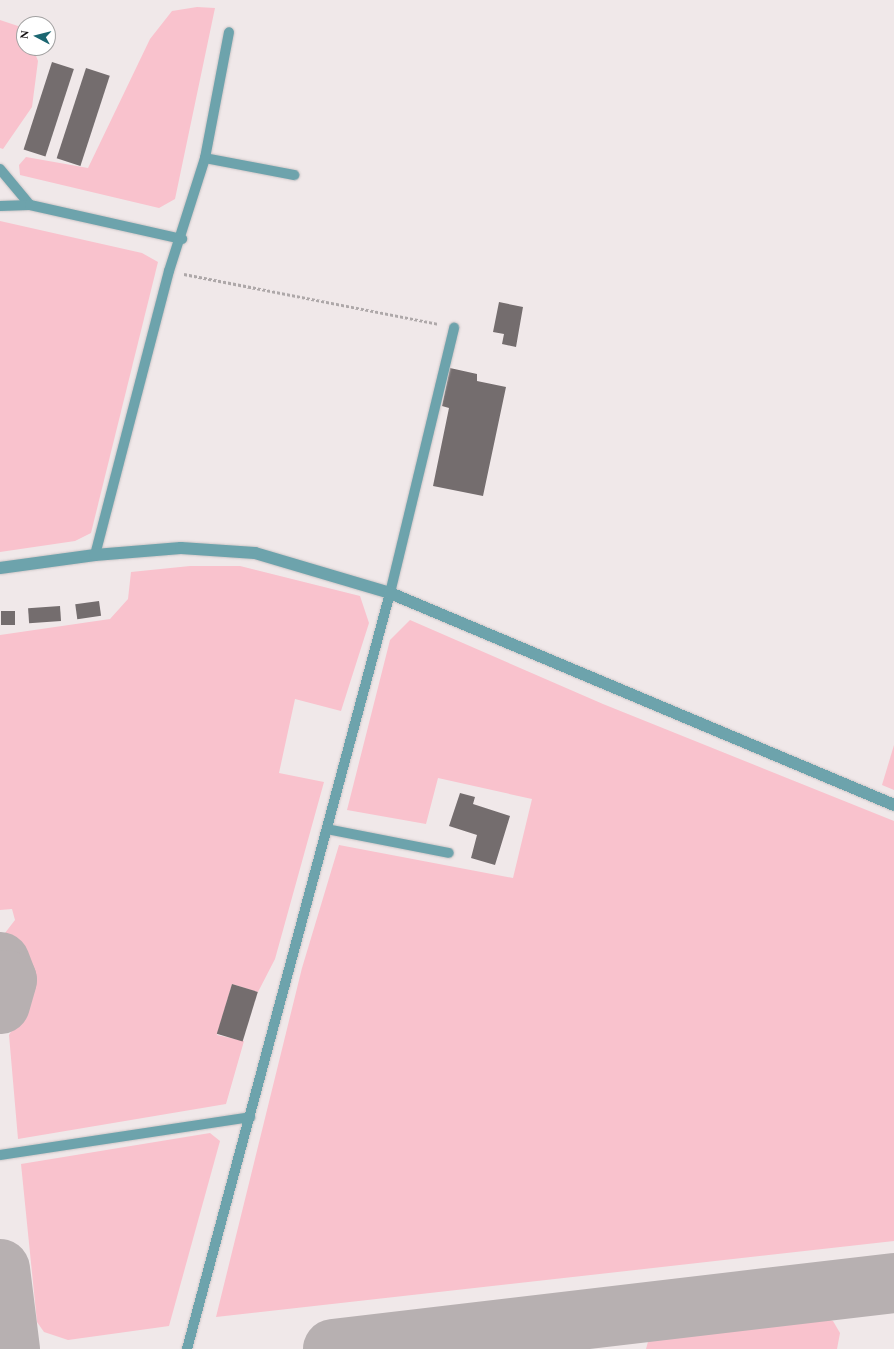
<!DOCTYPE html>
<html>
<head>
<meta charset="utf-8">
<style>
  body { margin:0 }
  #map { position:relative; width:894px; height:1349px; overflow:hidden; background:#f0e8e9; font-family:Spectral,serif }
  div>[style] { position:absolute }
  .green>* { inset:0; background:#f9c2cd }
  .taxiway>* { height:60px; margin:-30px; padding:0 30px; transform-origin:30px; border-radius:30px; background:#b7b0b1 }
  .building>* { inset:0; background:#746d6e; transform-origin:0 0 }
  .path>* { height:2.5px; margin-top:-1.25px; transform-origin:0; background:repeating-linear-gradient(90deg,#aea8a9 0 3px,transparent 0 5px) }
  .roads { filter:drop-shadow(0 0 1px #cdc6c7) drop-shadow(0 0 1px #cdc6c7) }
  .lane>* { height:10px; margin:-5px; padding:0 5px; transform-origin:5px; border-radius:5px; background:#6da3ac }
  .street>* { height:12px; margin:-6px; padding:0 6px; transform-origin:6px; border-radius:6px; background:#6da3ac }
  span { translate:-50% -50%; white-space:nowrap; text-align:center; line-height:1.15; -webkit-text-stroke:4px #fff; paint-order:stroke }
  .north { position:absolute; left:16px; top:16px; width:40px; height:40px; box-sizing:border-box; background:#fff; border:1px solid #a2a1a1; border-radius:50%; rotate:277deg; font-size:11px; font-weight:700; line-height:16px; text-align:center; color:#161314 }
  .north::after { content:''; display:block; margin:auto; width:14px; height:18px; background:#1b6671; clip-path:polygon(50% 0,100% 100%,50% 72%,0 100%) }
</style>
</head>
<body>
<div id="map">
  <div class="green">
    <i style="clip-path:polygon(197px 7px,215px 8px,175px 199px,159px 208px,20px 175px,19px 165px,26px 157px,88px 168px,150px 39px,172px 11px)"></i>
    <i style="clip-path:polygon(0 20px,24px 28px,24px 48px,33px 48px,38px 61px,32px 107px,3px 149px,0 148px)"></i>
    <i style="clip-path:polygon(0 221px,142px 253px,158px 262px,91px 533px,75px 541px,0 552px)"></i>
    <i style="clip-path:polygon(190px 566px,240px 566px,360px 596px,369px 623px,341px 711px,295px 699px,279px 773px,324px 782px,275px 959px,258px 992px,232px 984px,217px 1035px,244px 1041px,226px 1104px,18px 1139px,9px 1035px,29px 1002px,31px 980px,22px 951px,5px 933px,15px 920px,12px 909px,0 910px,0 635px,110px 619px,128px 599px,131px 572px)"></i>
    <i style="clip-path:polygon(410px 620px,603px 704px,894px 821px,894px 1241px,216px 1317px,302px 968px,339px 845px,513px 878px,532px 799px,438px 778px,426px 824px,347px 810px,390px 640px)"></i>
    <i style="clip-path:polygon(894px 745px,894px 790px,882px 785px)"></i>
    <i style="clip-path:polygon(210px 1133px,220px 1141px,169px 1326px,68px 1340px,44px 1332px,37px 1322px,21px 1164px)"></i>
    <i style="clip-path:polygon(818px 1316px,833px 1321px,840px 1333px,837px 1349px,646px 1349px,649px 1338px,664px 1332px)"></i>
  </div>
  <div class="taxiway">
    <i style="left:0;top:962px;width:19px;rotate:69deg"></i>
    <i style="left:7px;top:980px;width:25px;rotate:106deg"></i>
    <i style="left:0;top:1269px;width:81px;rotate:82.9deg"></i>
    <i style="left:333px;top:1349px;width:565px;rotate:-6.71deg"></i>
  </div>
  <div class="building">
    <i style="left:52px;top:62px;width:23px;height:92px;rotate:18deg"></i>
    <i style="left:86px;top:68px;width:25px;height:95px;rotate:18deg"></i>
    <i style="clip-path:polygon(499px 302px,523px 307px,516px 347px,502px 344px,504px 334px,493px 332px)"></i>
    <i style="clip-path:polygon(450px 368px,477px 374px,477px 381px,506px 387px,483px 496px,433px 486px,449px 408px,442px 406px)"></i>
    <i style="left:99px;top:601px;width:15px;height:24px;rotate:82deg"></i>
    <i style="left:60px;top:606px;width:15px;height:32px;rotate:86deg"></i>
    <i style="left:1px;top:611px;width:14px;height:14px"></i>
    <i style="clip-path:polygon(460px 793px,475px 797px,473px 804px,510px 816px,495px 865px,471px 858px,477px 835px,449px 826px)"></i>
    <i style="left:232px;top:984px;width:27px;height:52px;rotate:17deg"></i>
  </div>
  <div class="path">
    <i style="left:184px;top:274px;width:259px;rotate:11.1deg"></i>
  </div>
  <div class="roads">
    <div class="lane">
      <i style="left:205px;top:158px;width:91px;rotate:10.8deg"></i>
      <i style="left:0;top:169px;width:47px;rotate:50.2deg"></i>
      <i style="left:0;top:206px;width:30px;rotate:-2deg"></i>
      <i style="left:30px;top:205px;width:156px;rotate:12.6deg"></i>
      <i style="left:95px;top:555px;width:293px;rotate:-75.4deg"></i>
      <i style="left:169px;top:271px;width:119px;rotate:-72.3deg"></i>
      <i style="left:205px;top:158px;width:128px;rotate:-79.2deg"></i>
      <i style="left:327px;top:829px;width:124px;rotate:11.1deg"></i>
      <i style="left:0;top:1155px;width:253px;rotate:-8.6deg"></i>
      <i style="left:187px;top:1349px;width:783px;rotate:-74.97deg"></i>
      <i style="left:390px;top:593px;width:273px;rotate:-76.4deg"></i>
    </div>
    <div class="street">
      <i style="left:0;top:568px;width:96px;rotate:-7.8deg"></i>
      <i style="left:95px;top:555px;width:86px;rotate:-4.7deg"></i>
      <i style="left:181px;top:548px;width:74px;rotate:3.9deg"></i>
      <i style="left:255px;top:553px;width:141px;rotate:16.5deg"></i>
      <i style="left:390px;top:593px;width:547px;rotate:22.81deg"></i>
    </div>
  </div>
  <div class="north">N</div>
</div>
</body>
</html>
